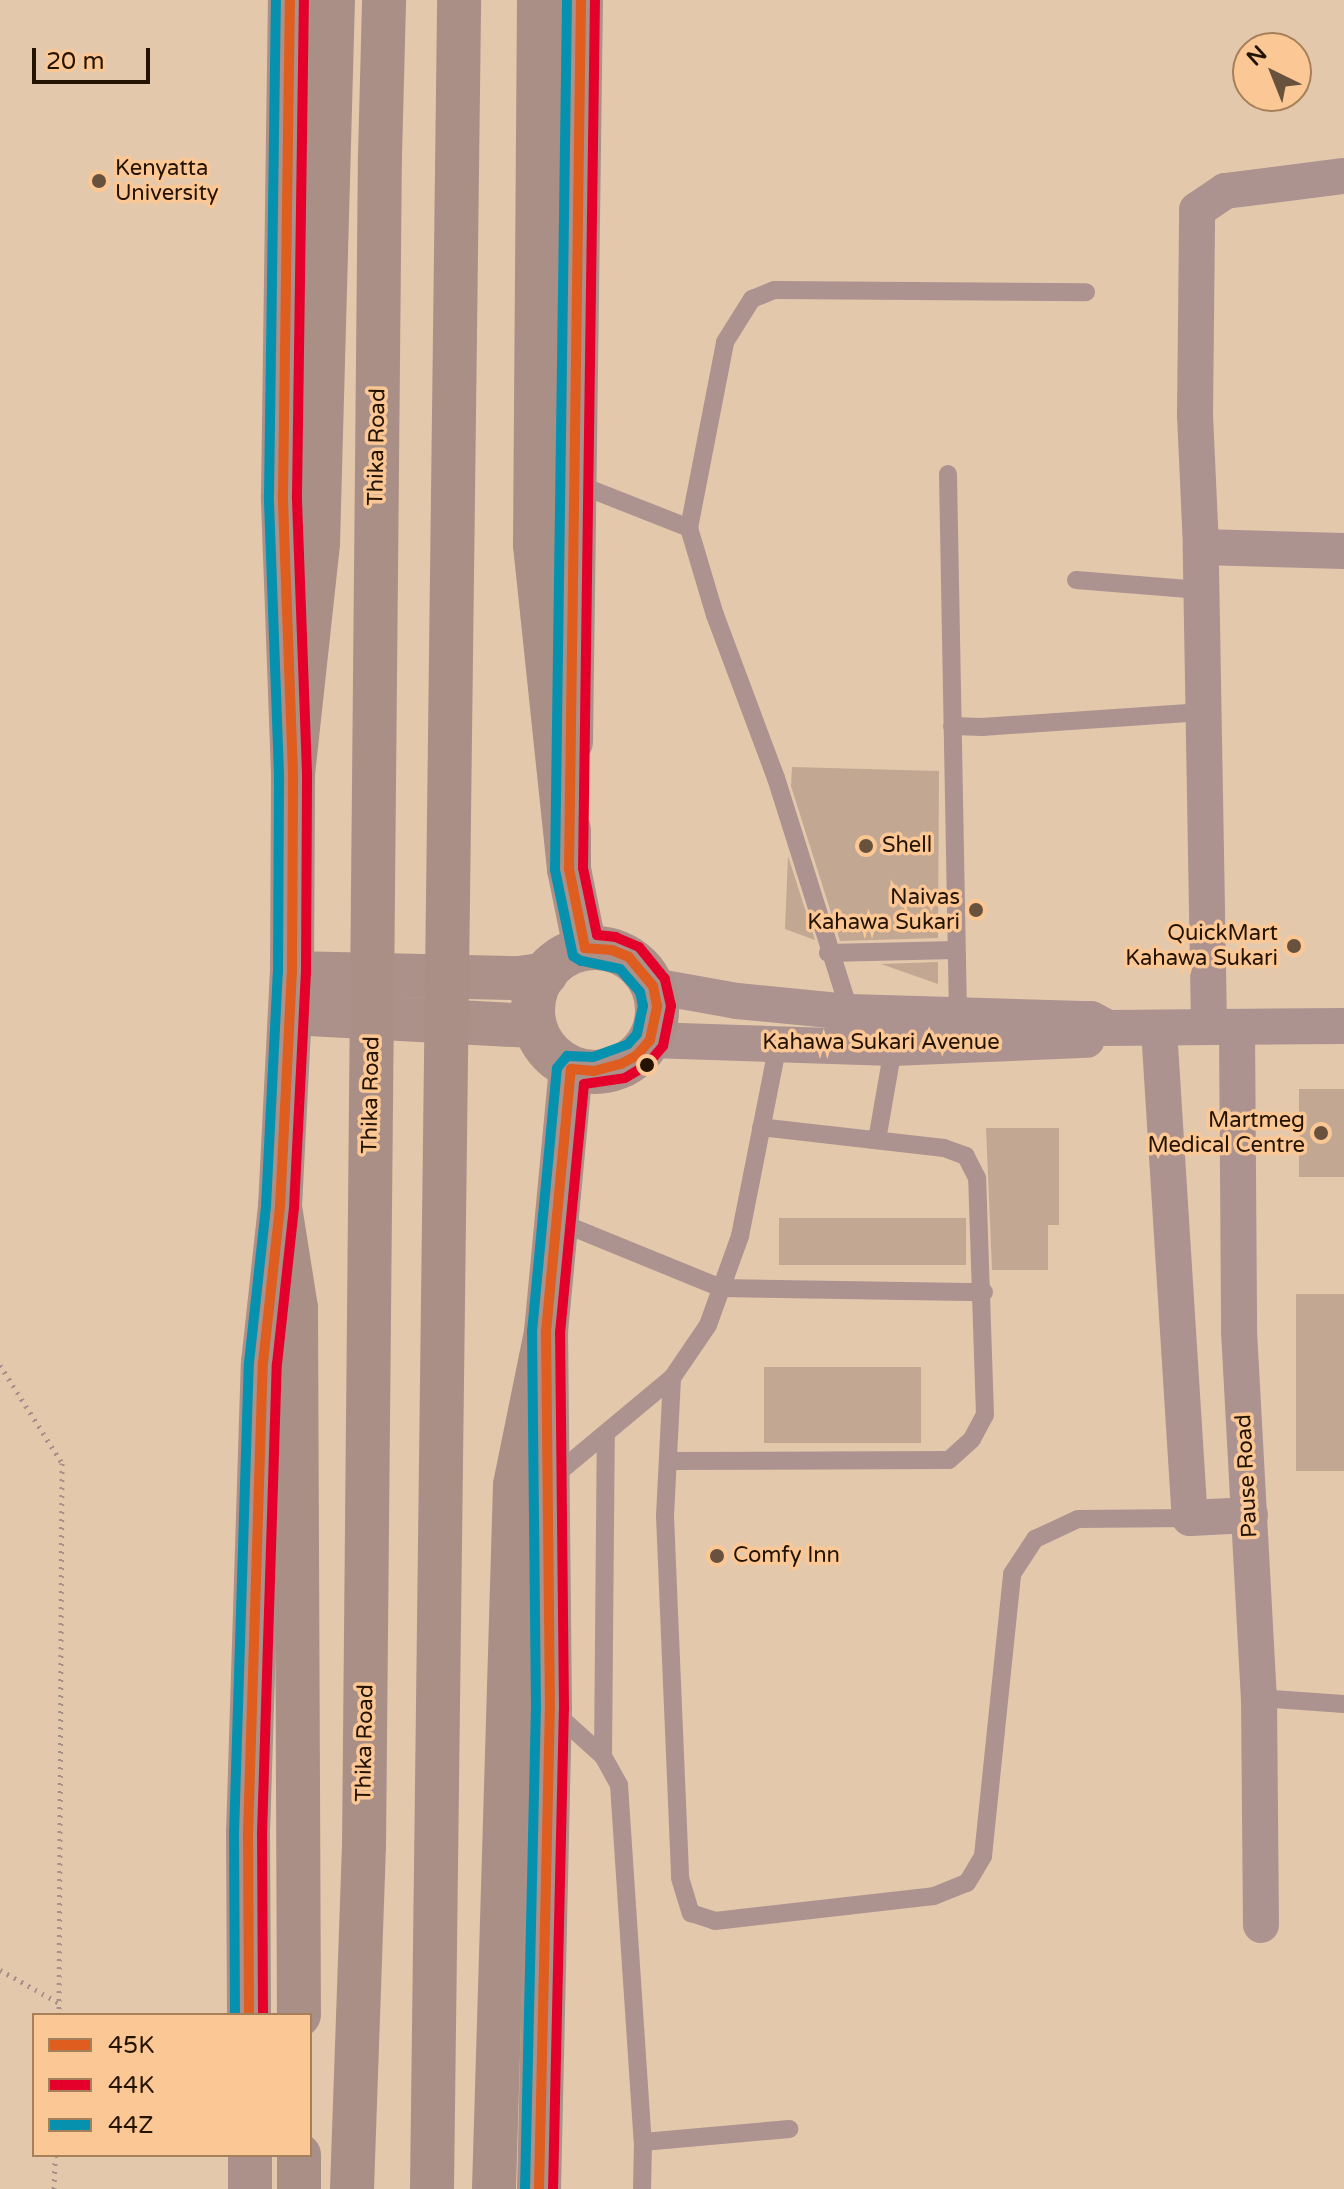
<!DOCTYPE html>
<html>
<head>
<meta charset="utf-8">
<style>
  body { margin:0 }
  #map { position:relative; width:1344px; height:2189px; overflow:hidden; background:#e4c8ac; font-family:"Varela Round",sans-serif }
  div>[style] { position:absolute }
  .building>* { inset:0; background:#c2a793; transform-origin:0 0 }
  .path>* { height:5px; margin-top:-2.5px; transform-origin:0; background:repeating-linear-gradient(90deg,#a6918a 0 2px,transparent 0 8px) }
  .service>* { height:18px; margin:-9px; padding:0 9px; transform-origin:9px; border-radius:9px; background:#ac938f }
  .minor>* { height:36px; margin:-18px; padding:0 18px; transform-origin:18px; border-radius:18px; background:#ac938f }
  .secondary>* { height:44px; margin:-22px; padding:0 22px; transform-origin:22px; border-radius:22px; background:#ab9189 }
  .secondary>.ring { margin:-22px; padding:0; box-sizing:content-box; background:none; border:44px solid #ab9189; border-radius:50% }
  .trunk>* { height:44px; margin:-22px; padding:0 22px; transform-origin:22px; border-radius:22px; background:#aa8f86 }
  .bus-1>* { height:10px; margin:-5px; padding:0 5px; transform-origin:5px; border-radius:5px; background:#de5d1f }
  .bus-2>* { height:10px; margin:-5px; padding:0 5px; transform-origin:5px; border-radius:5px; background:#e4002b }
  .bus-3>* { height:10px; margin:-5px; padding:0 5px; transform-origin:5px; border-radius:5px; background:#0692af }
  .dots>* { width:22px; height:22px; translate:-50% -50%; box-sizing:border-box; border:4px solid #fbc895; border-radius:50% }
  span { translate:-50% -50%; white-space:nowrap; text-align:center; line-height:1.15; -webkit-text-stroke:7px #fbc895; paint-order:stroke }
  .poi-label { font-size:22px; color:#251301 }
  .left { translate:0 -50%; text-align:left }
  .right { translate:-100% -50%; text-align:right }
  .street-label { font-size:22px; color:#251301 }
  .legend { position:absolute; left:32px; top:2013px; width:280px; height:144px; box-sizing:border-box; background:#fbc895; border:2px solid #a5805a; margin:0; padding:10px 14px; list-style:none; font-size:24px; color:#251301 }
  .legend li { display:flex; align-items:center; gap:16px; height:40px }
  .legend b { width:40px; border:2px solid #a5805a }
  .north { position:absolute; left:1232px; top:32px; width:80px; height:80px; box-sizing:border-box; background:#fbc895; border:2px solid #a5805a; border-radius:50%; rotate:317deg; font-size:22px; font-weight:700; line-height:32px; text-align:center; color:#251301 }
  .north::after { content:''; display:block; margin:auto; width:28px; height:36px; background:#68523d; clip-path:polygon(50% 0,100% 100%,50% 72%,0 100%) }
  .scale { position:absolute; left:32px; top:48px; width:118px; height:36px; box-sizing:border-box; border:4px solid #251301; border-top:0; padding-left:10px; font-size:24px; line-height:28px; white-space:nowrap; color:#251301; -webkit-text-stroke:6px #fbc895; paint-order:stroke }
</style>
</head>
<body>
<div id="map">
  <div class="building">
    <i style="clip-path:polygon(792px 767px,939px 771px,938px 938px,840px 941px,791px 786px)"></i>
    <i style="clip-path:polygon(788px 856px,815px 940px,785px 929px)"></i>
    <i style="clip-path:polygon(938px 962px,938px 984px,881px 964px)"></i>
    <i style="left:1299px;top:1089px;width:45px;height:88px"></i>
    <i style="clip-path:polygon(986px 1128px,1059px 1128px,1059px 1225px,1048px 1225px,1048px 1270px,992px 1270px)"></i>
    <i style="left:779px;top:1218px;width:187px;height:47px"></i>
    <i style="left:1296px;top:1294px;width:48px;height:177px"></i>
    <i style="left:921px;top:1367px;width:76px;height:157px;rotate:90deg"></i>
  </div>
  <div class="path">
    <i style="left:0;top:1365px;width:116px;rotate:57.7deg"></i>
    <i style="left:62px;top:1463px;width:552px;rotate:90.31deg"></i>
    <i style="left:0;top:1970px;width:68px;rotate:29.2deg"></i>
    <i style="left:54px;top:2189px;width:34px;rotate:-88deg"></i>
  </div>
  <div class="service">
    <i style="left:948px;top:474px;width:540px;rotate:88.94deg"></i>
    <i style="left:575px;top:483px;width:123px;rotate:21.5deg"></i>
    <i style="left:689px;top:528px;width:91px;rotate:73.4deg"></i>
    <i style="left:715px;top:615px;width:174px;rotate:69.5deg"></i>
    <i style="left:776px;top:778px;width:245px;rotate:72.5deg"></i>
    <i style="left:689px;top:528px;width:189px;rotate:-79deg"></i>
    <i style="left:725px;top:342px;width:51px;rotate:-57.9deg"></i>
    <i style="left:752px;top:299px;width:24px;rotate:-22deg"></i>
    <i style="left:774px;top:290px;width:312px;rotate:0.4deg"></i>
    <i style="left:1076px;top:580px;width:125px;rotate:4.6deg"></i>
    <i style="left:952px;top:726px;width:30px;rotate:2deg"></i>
    <i style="left:982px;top:727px;width:221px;rotate:-3.9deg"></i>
    <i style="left:828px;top:953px;width:128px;rotate:-1.3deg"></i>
    <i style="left:877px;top:1140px;width:93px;rotate:-80.1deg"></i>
    <i style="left:557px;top:1221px;width:177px;rotate:22.2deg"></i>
    <i style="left:721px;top:1288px;width:263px;rotate:0.9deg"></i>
    <i style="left:672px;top:1378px;width:138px;rotate:92.9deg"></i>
    <i style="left:665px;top:1516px;width:362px;rotate:87.6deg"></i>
    <i style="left:680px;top:1878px;width:37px;rotate:73deg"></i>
    <i style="left:691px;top:1913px;width:25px;rotate:18deg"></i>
    <i style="left:715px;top:1921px;width:220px;rotate:-6.5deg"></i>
    <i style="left:934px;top:1896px;width:35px;rotate:-22deg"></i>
    <i style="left:967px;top:1883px;width:31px;rotate:-59deg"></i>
    <i style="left:983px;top:1856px;width:283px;rotate:-84.1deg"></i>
    <i style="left:1012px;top:1574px;width:42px;rotate:-56.7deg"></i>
    <i style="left:1035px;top:1539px;width:47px;rotate:-24.9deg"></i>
    <i style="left:1078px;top:1519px;width:112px;rotate:-0.5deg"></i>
    <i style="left:668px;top:1461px;width:281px;rotate:-0.2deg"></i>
    <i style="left:949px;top:1460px;width:31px;rotate:-42deg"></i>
    <i style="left:972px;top:1439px;width:27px;rotate:-62deg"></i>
    <i style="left:985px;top:1415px;width:237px;rotate:-91.9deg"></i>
    <i style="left:977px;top:1178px;width:25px;rotate:-117deg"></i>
    <i style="left:966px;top:1156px;width:23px;rotate:-160deg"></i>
    <i style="left:944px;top:1148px;width:184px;rotate:-173.5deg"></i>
    <i style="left:553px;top:1477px;width:155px;rotate:-39.8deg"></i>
    <i style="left:672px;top:1378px;width:64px;rotate:-55.8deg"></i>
    <i style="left:708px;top:1325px;width:95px;rotate:-70.2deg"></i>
    <i style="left:740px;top:1236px;width:196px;rotate:-78.8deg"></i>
    <i style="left:1259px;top:1698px;width:85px;rotate:4deg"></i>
    <i style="left:553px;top:1711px;width:67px;rotate:42deg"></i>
    <i style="left:603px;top:1756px;width:33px;rotate:61deg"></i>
    <i style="left:619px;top:1785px;width:358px;rotate:86.2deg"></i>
    <i style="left:643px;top:2142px;width:47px;rotate:91.2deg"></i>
    <i style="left:603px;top:1756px;width:323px;rotate:-89.5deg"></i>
    <i style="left:643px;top:2142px;width:147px;rotate:-5.1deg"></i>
  </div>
  <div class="minor">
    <i style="left:1201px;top:547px;width:143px;rotate:1.6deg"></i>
    <i style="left:653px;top:986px;width:85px;rotate:10.1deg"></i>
    <i style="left:737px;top:1001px;width:114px;rotate:5.6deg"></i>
    <i style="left:850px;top:1012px;width:241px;rotate:1.7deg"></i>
    <i style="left:1091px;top:1019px;width:19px;rotate:28deg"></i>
    <i style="left:1108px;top:1028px;width:236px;rotate:-0.5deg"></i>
    <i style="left:1209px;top:1025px;width:478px;rotate:-91deg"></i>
    <i style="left:1201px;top:547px;width:131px;rotate:-92.6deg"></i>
    <i style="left:1195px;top:416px;width:206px;rotate:-89.4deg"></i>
    <i style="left:1197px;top:210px;width:34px;rotate:-34deg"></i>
    <i style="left:1225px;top:191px;width:120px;rotate:-7.2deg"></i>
    <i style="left:1237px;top:1027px;width:304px;rotate:89.6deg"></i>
    <i style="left:1239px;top:1331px;width:368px;rotate:86.9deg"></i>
    <i style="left:1259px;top:1698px;width:227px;rotate:89.5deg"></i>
    <i style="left:1159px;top:1029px;width:490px;rotate:86.4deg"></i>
    <i style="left:1190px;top:1518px;width:60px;rotate:-2.9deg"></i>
    <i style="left:650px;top:1040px;width:243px;rotate:1.9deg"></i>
    <i style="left:893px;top:1048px;width:194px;rotate:-2.4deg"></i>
  </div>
  <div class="secondary">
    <i style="left:571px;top:742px;width:742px;rotate:-89.23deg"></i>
    <i style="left:569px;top:830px;width:39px;rotate:90deg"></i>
    <i style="left:569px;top:869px;width:81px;rotate:78.6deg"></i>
    <i class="ring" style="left:533px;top:948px;width:80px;height:80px"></i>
    <i style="left:292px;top:973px;width:227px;rotate:1.3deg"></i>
    <i style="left:519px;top:978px;width:27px;rotate:-8deg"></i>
    <i style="left:291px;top:1013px;width:243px;rotate:3.1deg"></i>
    <i style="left:249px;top:2015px;width:181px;rotate:-90.3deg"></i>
    <i style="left:248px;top:1834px;width:471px;rotate:-88.2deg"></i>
    <i style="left:263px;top:1363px;width:157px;rotate:-83.8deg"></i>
    <i style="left:280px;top:1207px;width:234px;rotate:-87.1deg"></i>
    <i style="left:292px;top:973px;width:199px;rotate:-89.7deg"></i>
    <i style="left:293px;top:774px;width:279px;rotate:-92.1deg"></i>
    <i style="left:283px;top:495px;width:495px;rotate:-89.2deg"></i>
    <i style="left:250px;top:2155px;width:34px;rotate:90deg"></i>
    <i style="left:539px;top:2189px;width:480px;rotate:-88.7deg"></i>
    <i style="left:550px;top:1709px;width:377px;rotate:-90.6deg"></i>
    <i style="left:546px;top:1332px;width:264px;rotate:-84.6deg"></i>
  </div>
  <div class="trunk">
    <i style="left:539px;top:0;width:545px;rotate:90.42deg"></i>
    <i style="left:535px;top:545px;width:326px;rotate:84deg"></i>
    <i style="left:293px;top:774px;width:232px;rotate:-83.8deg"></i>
    <i style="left:318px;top:543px;width:543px;rotate:-88.42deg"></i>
    <i style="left:280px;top:1207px;width:102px;rotate:81deg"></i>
    <i style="left:296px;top:1308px;width:707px;rotate:89.76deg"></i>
    <i style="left:299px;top:2155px;width:34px;rotate:90deg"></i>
    <i style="left:352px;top:2189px;width:343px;rotate:-88deg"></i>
    <i style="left:364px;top:1846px;width:1690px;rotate:-89.46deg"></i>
    <i style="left:380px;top:156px;width:156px;rotate:-88.5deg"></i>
    <i style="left:432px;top:2189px;width:2189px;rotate:-89.29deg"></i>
    <i style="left:494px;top:2189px;width:704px;rotate:-88.29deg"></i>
    <i style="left:515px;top:1485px;width:156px;rotate:-78.5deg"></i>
  </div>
  <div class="bus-1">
    <i style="left:249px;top:2015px;width:181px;rotate:-90.3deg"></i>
    <i style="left:248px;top:1834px;width:471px;rotate:-88.2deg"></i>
    <i style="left:263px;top:1363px;width:157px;rotate:-83.8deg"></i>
    <i style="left:280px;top:1207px;width:234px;rotate:-87.1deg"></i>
    <i style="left:292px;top:973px;width:199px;rotate:-89.7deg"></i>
    <i style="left:293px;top:774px;width:279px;rotate:-92.1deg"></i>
    <i style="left:283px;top:495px;width:495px;rotate:-89.2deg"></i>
    <i style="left:539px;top:2189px;width:480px;rotate:-88.7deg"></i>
    <i style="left:550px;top:1709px;width:377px;rotate:-90.6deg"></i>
    <i style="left:546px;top:1332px;width:264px;rotate:-84.6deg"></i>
    <i style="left:571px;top:1069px;width:23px;rotate:5deg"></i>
    <i style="left:594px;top:1071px;width:28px;rotate:-15deg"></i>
    <i style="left:621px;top:1064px;width:18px;rotate:-29deg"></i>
    <i style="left:637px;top:1055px;width:20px;rotate:-49deg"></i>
    <i style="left:650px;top:1040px;width:35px;rotate:-78deg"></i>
    <i style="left:657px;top:1006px;width:20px;rotate:-101deg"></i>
    <i style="left:653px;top:986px;width:38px;rotate:-130deg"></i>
    <i style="left:629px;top:957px;width:18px;rotate:-158deg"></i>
    <i style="left:612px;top:950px;width:27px;rotate:-176deg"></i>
    <i style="left:585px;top:948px;width:81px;rotate:-101.4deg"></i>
    <i style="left:569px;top:869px;width:869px;rotate:-89.21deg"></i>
  </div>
  <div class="bus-2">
    <i style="left:263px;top:2015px;width:181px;rotate:-90.3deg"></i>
    <i style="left:262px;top:1834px;width:470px;rotate:-88.2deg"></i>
    <i style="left:277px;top:1364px;width:157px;rotate:-83.8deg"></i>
    <i style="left:294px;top:1208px;width:235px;rotate:-87.1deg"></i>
    <i style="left:306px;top:973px;width:200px;rotate:-89.7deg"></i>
    <i style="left:307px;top:773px;width:278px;rotate:-92.1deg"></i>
    <i style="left:297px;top:495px;width:495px;rotate:-89.2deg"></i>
    <i style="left:553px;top:2189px;width:480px;rotate:-88.7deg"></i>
    <i style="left:564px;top:1709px;width:376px;rotate:-90.6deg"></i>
    <i style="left:560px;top:1333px;width:250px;rotate:-84.5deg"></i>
    <i style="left:584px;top:1084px;width:41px;rotate:-8.3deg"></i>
    <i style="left:625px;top:1078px;width:26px;rotate:-31deg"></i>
    <i style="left:647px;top:1065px;width:25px;rotate:-50deg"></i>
    <i style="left:663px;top:1046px;width:41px;rotate:-78.7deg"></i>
    <i style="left:671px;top:1006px;width:28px;rotate:-103deg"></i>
    <i style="left:665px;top:979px;width:41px;rotate:-129.1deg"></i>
    <i style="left:639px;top:947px;width:25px;rotate:-157deg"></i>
    <i style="left:616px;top:937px;width:19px;rotate:-174deg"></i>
    <i style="left:597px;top:935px;width:68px;rotate:-101.8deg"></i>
    <i style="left:583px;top:868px;width:868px;rotate:-89.21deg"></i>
  </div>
  <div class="bus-3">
    <i style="left:235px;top:2015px;width:181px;rotate:-90.3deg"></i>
    <i style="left:234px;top:1834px;width:471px;rotate:-88.2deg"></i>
    <i style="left:249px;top:1363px;width:158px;rotate:-83.8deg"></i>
    <i style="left:266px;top:1206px;width:233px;rotate:-87.1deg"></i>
    <i style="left:278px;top:973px;width:199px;rotate:-89.7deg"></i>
    <i style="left:279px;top:774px;width:279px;rotate:-92.1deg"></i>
    <i style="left:269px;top:495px;width:495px;rotate:-89.2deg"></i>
    <i style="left:525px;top:2189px;width:480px;rotate:-88.7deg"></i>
    <i style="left:536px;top:1709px;width:377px;rotate:-90.6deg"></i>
    <i style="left:532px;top:1332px;width:265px;rotate:-84.6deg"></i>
    <i style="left:557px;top:1068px;width:16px;rotate:-50deg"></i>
    <i style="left:567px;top:1056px;width:26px;rotate:2deg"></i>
    <i style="left:593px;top:1057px;width:37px;rotate:-20deg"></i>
    <i style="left:628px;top:1044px;width:13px;rotate:-48deg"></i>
    <i style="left:637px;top:1034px;width:29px;rotate:-78deg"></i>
    <i style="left:643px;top:1006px;width:14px;rotate:-102deg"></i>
    <i style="left:640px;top:992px;width:30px;rotate:-131deg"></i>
    <i style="left:620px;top:969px;width:40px;rotate:-168deg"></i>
    <i style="left:581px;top:961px;width:9px;rotate:-148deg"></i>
    <i style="left:573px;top:956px;width:88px;rotate:-101.8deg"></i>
    <i style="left:555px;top:870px;width:870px;rotate:-89.21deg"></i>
  </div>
  <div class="dots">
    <i style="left:99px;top:181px;background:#68523d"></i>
    <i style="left:866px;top:846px;background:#68523d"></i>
    <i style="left:976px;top:910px;background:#68523d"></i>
    <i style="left:1294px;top:946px;background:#68523d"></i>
    <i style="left:647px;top:1065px;background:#251301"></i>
    <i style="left:1321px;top:1133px;background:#68523d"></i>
    <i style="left:717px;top:1556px;background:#68523d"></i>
  </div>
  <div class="poi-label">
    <span class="left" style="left:115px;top:181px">Kenyatta<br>University</span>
    <span class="left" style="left:882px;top:846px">Shell</span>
    <span class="right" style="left:960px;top:910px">Naivas<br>Kahawa Sukari</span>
    <span class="right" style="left:1278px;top:946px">QuickMart<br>Kahawa Sukari</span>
    <span class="right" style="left:1305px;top:1133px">Martmeg<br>Medical Centre</span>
    <span class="left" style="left:733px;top:1556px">Comfy Inn</span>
  </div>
  <div class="street-label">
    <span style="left:377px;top:447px;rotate:-89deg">Thika Road</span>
    <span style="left:881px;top:1043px">Kahawa Sukari Avenue</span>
    <span style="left:371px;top:1095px;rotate:-89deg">Thika Road</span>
    <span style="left:1247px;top:1476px;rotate:-93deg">Pause Road</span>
    <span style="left:365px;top:1743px;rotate:-89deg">Thika Road</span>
  </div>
  <ul class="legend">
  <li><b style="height:10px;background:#de5d1f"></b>45K</li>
  <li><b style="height:10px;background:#e4002b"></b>44K</li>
  <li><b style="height:10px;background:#0692af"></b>44Z</li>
  </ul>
  <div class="north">N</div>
  <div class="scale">20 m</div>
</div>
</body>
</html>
